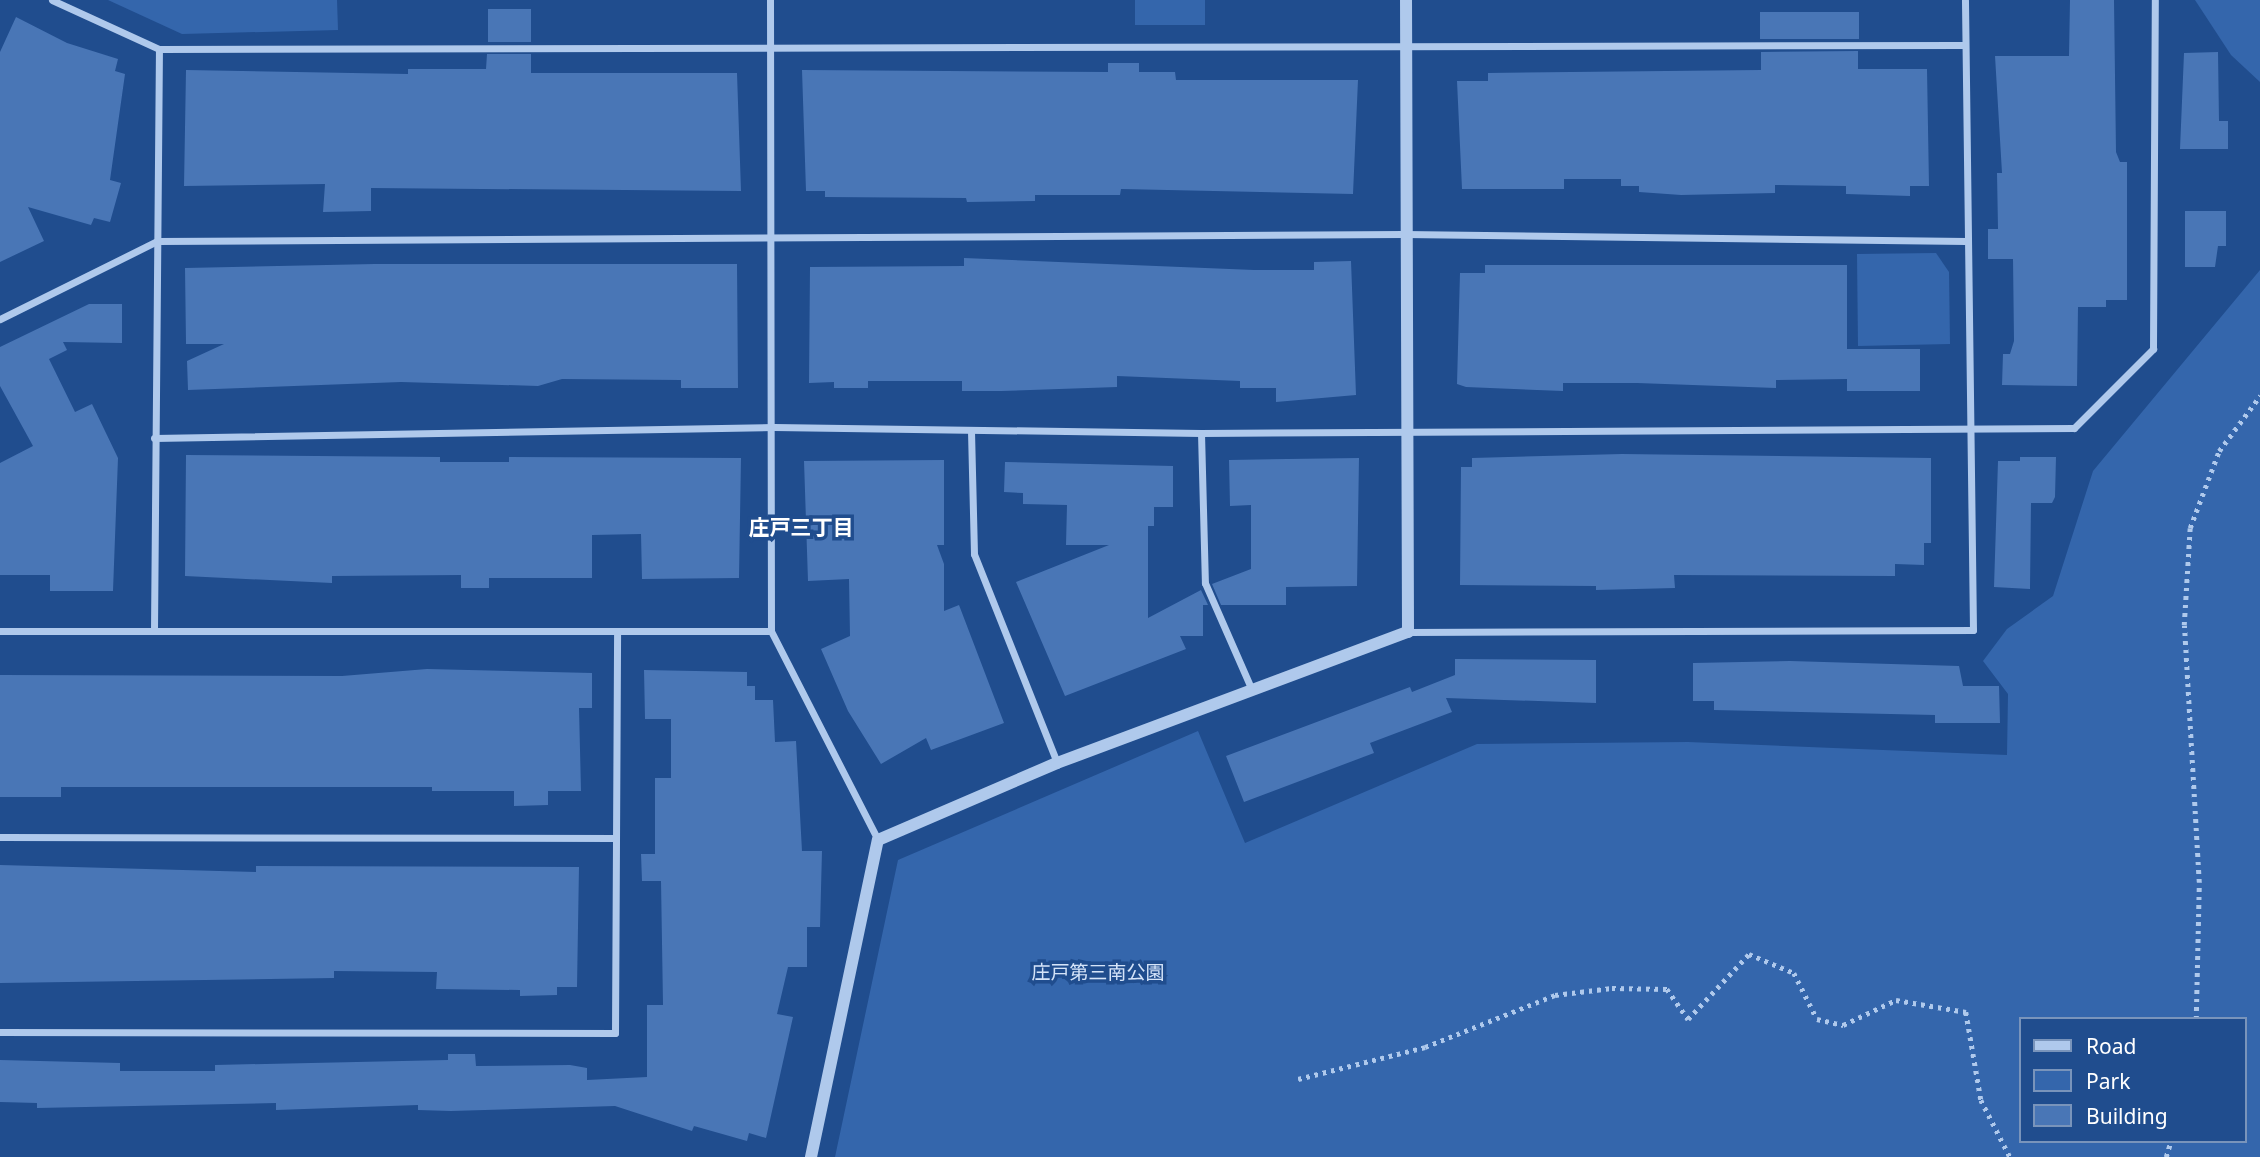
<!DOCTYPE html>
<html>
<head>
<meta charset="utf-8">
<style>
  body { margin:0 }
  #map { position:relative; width:2260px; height:1157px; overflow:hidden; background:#204d8e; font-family:"Noto Sans","Noto Sans JP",sans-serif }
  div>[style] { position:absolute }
  .green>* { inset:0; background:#3466ac; transform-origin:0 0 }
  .building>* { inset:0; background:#4976b6; transform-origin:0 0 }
  .path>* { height:4.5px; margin-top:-2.25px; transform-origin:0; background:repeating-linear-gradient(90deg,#afc9ec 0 3.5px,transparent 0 8.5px) }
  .minor>* { height:7px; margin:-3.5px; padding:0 3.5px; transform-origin:3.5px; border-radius:3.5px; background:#afc9ec }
  .tertiary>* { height:12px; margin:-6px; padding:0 6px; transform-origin:6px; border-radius:6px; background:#afc9ec }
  span { translate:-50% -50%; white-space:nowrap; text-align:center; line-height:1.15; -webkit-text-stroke:7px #204d8e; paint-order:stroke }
  .park-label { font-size:19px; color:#d5e4f9 }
  .neighbourhood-label { font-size:21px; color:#fff; font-weight:700 }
  .legend { position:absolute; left:2019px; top:1017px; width:228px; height:126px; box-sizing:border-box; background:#204d8e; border:2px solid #7994bb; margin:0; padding:9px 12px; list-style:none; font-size:21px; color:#fff }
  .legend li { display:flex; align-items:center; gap:14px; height:35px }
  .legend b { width:35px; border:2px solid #7994bb }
</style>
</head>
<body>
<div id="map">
  <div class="green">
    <i style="clip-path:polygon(108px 0,337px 0,338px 30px,182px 34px)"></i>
    <i style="left:1135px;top:0;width:70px;height:25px"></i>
    <i style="clip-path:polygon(2195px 0,2260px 0,2260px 82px,2231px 55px)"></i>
    <i style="clip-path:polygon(1936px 253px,1949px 272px,1950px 344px,1858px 346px,1857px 254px)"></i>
    <i style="clip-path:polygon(evenodd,2260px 270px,2260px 1157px,835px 1157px,898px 860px,1198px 731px,1245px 843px,1477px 744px,1688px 742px,2007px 755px,2008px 694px,1983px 661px,2007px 629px,2053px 596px,2093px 471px,2260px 270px,2020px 1019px,2244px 1019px,2244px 1141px,2020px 1141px,2020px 1019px)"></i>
  </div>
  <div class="building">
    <i style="clip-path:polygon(2070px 0,2114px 0,2116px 152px,2120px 162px,2127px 162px,2127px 300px,2106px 300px,2106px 307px,2078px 307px,2077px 386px,2002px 385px,2003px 354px,2010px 354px,2014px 341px,2013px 259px,1988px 259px,1988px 229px,1998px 229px,1997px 173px,2002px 173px,1995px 56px,2069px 56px)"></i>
    <i style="left:488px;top:9px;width:43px;height:33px"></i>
    <i style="left:1760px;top:12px;width:99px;height:27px"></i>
    <i style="clip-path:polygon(16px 17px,67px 43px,118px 59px,115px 71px,125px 74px,110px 180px,121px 183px,110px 222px,94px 218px,91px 225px,28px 207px,44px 241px,0 262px,0 52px)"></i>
    <i style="clip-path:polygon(1858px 51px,1858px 69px,1927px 69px,1929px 186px,1910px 186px,1910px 196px,1846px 194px,1846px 186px,1775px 185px,1775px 193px,1681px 195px,1639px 192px,1639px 186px,1621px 186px,1621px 179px,1564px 179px,1564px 189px,1462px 189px,1457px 81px,1488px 81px,1488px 73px,1761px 70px,1761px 52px)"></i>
    <i style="clip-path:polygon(2218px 52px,2219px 121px,2228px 121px,2228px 149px,2180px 149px,2184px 53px)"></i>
    <i style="clip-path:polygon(487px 54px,531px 54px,531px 73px,737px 73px,741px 191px,371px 188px,371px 211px,323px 212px,325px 184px,184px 186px,186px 70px,408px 74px,408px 69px,486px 69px)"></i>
    <i style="clip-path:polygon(1108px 63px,1139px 63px,1139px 72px,1175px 72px,1176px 80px,1358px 80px,1353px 194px,1121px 189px,1120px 195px,1035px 195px,1035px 201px,967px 202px,966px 198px,825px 197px,825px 191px,806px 191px,802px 70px,1108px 72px)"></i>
    <i style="clip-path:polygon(2185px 211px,2226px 211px,2226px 246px,2218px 246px,2215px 267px,2185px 267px)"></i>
    <i style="clip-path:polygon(964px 258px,1254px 270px,1314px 270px,1314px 262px,1351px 261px,1356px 395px,1276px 402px,1276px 388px,1240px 388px,1240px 381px,1117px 376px,1117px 387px,1001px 391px,962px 391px,962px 381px,868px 381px,868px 388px,834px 388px,834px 382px,809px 383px,810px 267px,964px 266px)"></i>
    <i style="clip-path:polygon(375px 264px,737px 264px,738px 388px,681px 388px,681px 380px,562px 379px,538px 386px,401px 382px,188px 390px,187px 361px,224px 344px,186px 344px,185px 268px)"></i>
    <i style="clip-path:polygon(1485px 265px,1847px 265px,1847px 349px,1920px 349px,1920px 391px,1847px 391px,1847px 379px,1776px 380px,1776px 388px,1637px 383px,1563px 383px,1563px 391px,1466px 387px,1457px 384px,1460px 273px,1485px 273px)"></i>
    <i style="clip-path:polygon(89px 304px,122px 304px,122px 343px,63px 342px,67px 350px,49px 359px,75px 412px,92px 404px,118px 458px,113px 591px,50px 591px,50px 575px,0 575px,0 463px,33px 446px,0 386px,0 347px)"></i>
    <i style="clip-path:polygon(1622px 454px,1931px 458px,1931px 543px,1924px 543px,1924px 565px,1895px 564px,1895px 576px,1674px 575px,1675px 588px,1596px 590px,1596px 586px,1460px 585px,1461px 467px,1472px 467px,1472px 458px)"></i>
    <i style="clip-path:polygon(186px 455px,440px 457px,440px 462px,509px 462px,509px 457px,741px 458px,739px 578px,642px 579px,641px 534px,592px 535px,592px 578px,489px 578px,489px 588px,461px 588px,461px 575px,332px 576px,332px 583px,185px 576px)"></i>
    <i style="clip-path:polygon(2020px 457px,2056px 457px,2055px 497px,2052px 503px,2031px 503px,2030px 589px,1994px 587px,1998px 461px,2020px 461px)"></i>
    <i style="clip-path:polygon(1359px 458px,1357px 586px,1286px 587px,1286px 605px,1221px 605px,1212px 584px,1251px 569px,1251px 505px,1230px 506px,1229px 460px)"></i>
    <i style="clip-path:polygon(944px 460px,944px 545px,937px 545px,944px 564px,944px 611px,959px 605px,1004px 723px,931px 750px,926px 738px,881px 764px,848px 711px,821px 649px,850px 636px,849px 579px,808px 581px,804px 461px)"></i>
    <i style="clip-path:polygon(1005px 462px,1173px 466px,1173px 507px,1154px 507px,1154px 526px,1148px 526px,1148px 618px,1201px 590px,1208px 605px,1203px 605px,1203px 636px,1180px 636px,1186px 649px,1065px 696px,1016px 582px,1109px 545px,1066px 545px,1067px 505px,1023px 504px,1023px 493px,1004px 492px)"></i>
    <i style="clip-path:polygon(1455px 659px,1596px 660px,1596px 703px,1446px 698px,1452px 712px,1370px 743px,1374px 753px,1244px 802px,1226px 756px,1410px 687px,1412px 692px,1455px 675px)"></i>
    <i style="clip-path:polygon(1790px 661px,1959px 666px,1963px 686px,1999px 686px,2000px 723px,1935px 723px,1935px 715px,1714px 710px,1714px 701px,1693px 701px,1693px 663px)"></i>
    <i style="clip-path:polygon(427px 669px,592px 673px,592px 708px,579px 708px,581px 791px,548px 791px,548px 805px,514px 806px,514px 791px,432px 791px,432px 787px,61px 787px,61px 797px,0 797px,0 675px,342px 676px)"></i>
    <i style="clip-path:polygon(644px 670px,747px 672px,747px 686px,755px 686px,755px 700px,773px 700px,775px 742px,796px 741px,802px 851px,822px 851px,820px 927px,807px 927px,807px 967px,788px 967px,777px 1014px,793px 1017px,766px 1138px,749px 1133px,747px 1141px,694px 1126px,692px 1131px,615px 1106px,451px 1111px,418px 1110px,418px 1105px,276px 1110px,276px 1103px,37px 1108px,37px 1103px,0 1102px,0 1060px,120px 1063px,120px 1071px,215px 1071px,215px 1065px,448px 1060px,448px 1054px,475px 1054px,476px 1066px,570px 1065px,587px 1068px,587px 1080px,647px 1077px,647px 1005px,663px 1005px,661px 881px,642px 881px,641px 854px,655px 854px,655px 778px,671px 778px,671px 719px,645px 719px)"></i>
    <i style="clip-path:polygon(0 865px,256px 872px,256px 866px,579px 867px,577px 987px,557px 987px,557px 995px,520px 996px,520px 990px,436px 989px,437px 972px,334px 971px,334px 978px,0 983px)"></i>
  </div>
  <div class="path">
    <i style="left:2196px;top:1019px;width:137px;rotate:-88.7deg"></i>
    <i style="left:2199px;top:882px;width:257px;rotate:-93.3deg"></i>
    <i style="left:2184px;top:625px;width:97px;rotate:-86.5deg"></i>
    <i style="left:2190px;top:528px;width:82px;rotate:-69.4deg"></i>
    <i style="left:2219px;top:451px;width:69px;rotate:-53.3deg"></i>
    <i style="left:1298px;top:1079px;width:131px;rotate:-14.1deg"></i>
    <i style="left:1425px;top:1047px;width:140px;rotate:-21.8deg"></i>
    <i style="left:1555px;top:995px;width:57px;rotate:-7deg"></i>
    <i style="left:1612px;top:988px;width:55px;rotate:1deg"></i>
    <i style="left:1667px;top:989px;width:37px;rotate:55deg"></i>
    <i style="left:1688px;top:1019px;width:89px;rotate:-46.8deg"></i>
    <i style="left:1749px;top:954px;width:49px;rotate:22.9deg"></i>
    <i style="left:1794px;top:973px;width:51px;rotate:63.4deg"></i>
    <i style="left:1817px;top:1019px;width:27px;rotate:13deg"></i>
    <i style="left:1843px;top:1025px;width:59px;rotate:-25.3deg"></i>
    <i style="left:1896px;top:1000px;width:71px;rotate:9.7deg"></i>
    <i style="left:1966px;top:1012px;width:89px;rotate:80.3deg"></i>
    <i style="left:1981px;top:1100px;width:64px;rotate:63deg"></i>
    <i style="left:2166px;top:1157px;width:17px;rotate:-73deg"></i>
  </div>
  <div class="minor">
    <i style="left:52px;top:0;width:118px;rotate:24.6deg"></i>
    <i style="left:159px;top:49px;width:1806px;rotate:-0.13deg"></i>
    <i style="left:770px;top:0;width:631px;rotate:89.91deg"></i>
    <i style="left:0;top:319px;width:175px;rotate:-26.4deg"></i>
    <i style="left:157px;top:241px;width:1247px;rotate:-0.32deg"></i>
    <i style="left:1404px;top:234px;width:562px;rotate:0.71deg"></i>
    <i style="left:971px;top:431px;width:123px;rotate:88.6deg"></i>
    <i style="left:974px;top:554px;width:225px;rotate:68.3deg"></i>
    <i style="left:1201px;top:433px;width:150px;rotate:88.5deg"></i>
    <i style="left:1205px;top:583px;width:115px;rotate:66.3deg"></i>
    <i style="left:154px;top:438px;width:620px;rotate:-1.02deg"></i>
    <i style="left:774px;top:427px;width:427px;rotate:0.8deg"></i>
    <i style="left:1201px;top:433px;width:873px;rotate:-0.33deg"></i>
    <i style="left:2074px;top:428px;width:112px;rotate:-45deg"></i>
    <i style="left:2153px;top:349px;width:349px;rotate:-89.7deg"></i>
    <i style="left:154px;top:630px;width:581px;rotate:-89.51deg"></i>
    <i style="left:0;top:631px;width:771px"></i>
    <i style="left:771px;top:631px;width:235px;rotate:62.9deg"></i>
    <i style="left:1408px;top:632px;width:565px;rotate:-0.2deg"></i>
    <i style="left:1973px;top:630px;width:630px;rotate:-90.73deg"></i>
    <i style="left:0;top:837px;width:615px;rotate:0.09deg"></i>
    <i style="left:0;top:1032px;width:615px;rotate:0.09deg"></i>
    <i style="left:615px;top:1033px;width:401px;rotate:-89.7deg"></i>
  </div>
  <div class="tertiary">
    <i style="left:811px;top:1157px;width:324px;rotate:-78.1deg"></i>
    <i style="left:878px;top:840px;width:195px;rotate:-23.3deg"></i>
    <i style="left:1057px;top:763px;width:375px;rotate:-20.5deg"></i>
    <i style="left:1408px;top:632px;width:632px;rotate:-90.18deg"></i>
  </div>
  <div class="park-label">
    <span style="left:1098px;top:973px">庄戸第三南公園</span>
  </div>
  <div class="neighbourhood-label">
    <span style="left:801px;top:527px">庄戸三丁目</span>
  </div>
  <ul class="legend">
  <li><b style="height:9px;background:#afc9ec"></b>Road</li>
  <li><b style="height:19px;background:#3466ac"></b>Park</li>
  <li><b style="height:19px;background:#4976b6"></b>Building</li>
  </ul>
</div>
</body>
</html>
